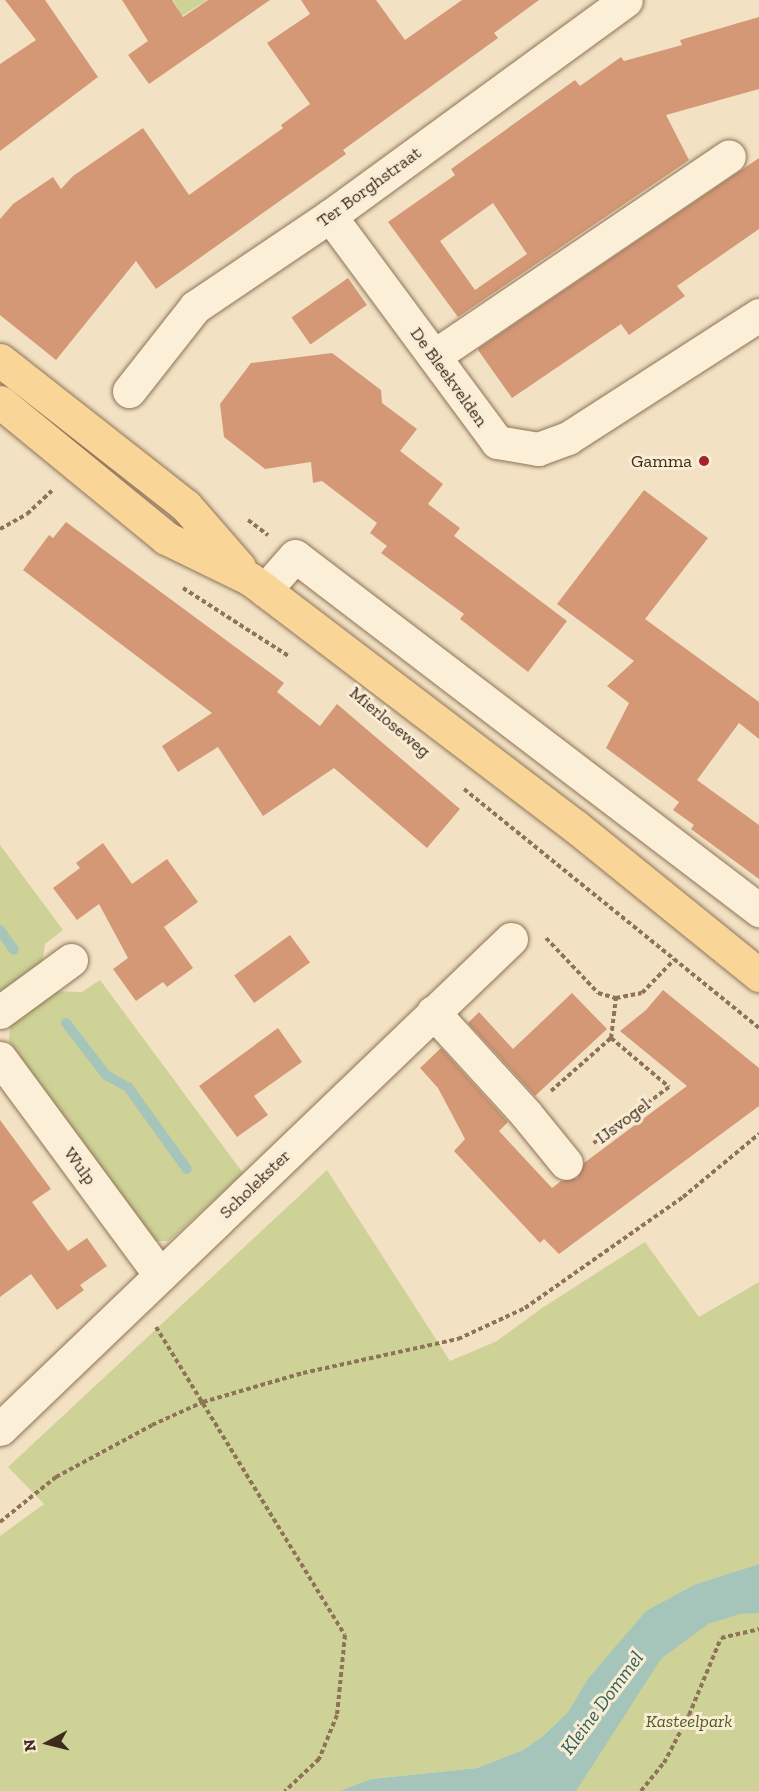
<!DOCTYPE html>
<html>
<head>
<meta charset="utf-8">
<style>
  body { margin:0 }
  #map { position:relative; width:759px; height:1791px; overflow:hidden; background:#f2e2c3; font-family:"Zilla Slab",serif }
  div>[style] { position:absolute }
  .green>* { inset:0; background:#ced296 }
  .water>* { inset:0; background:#a6c5ba }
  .stream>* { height:10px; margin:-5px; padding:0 5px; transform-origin:5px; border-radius:5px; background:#a6c5ba }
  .building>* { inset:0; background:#d49876; transform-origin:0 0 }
  .path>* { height:4px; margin-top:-2px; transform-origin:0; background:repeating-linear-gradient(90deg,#8f7358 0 4.5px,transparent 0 7.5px) }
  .roads { filter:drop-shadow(0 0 2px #8f7358) drop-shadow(0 0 2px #8f7358) }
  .minor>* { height:33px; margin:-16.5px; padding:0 16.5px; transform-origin:16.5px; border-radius:16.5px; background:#fcefd8 }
  .major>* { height:33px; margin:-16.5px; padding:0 16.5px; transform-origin:16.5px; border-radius:16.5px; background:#f9d698 }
  .dots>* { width:16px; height:16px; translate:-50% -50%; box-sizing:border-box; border:3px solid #f9ecd4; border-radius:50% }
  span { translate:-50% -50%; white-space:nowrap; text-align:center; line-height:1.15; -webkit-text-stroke:6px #f9ecd4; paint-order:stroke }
  .street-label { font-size:18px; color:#3d2b1d }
  .poi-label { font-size:18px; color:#3d2b1d }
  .right { translate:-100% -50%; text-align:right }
  .park-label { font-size:18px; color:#505c22; font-style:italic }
  .water-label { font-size:20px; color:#2b5f59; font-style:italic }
  .north { position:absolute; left:18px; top:1713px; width:60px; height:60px; -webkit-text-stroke:4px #f9ecd4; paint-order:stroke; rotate:263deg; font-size:16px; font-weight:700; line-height:24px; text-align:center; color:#3d2b1d }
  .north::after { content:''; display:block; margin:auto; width:21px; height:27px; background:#3d2b1d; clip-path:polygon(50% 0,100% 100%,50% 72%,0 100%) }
</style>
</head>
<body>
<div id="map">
  <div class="green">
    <i style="clip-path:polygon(173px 0,207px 0,182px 16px)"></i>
    <i style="clip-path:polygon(0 845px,63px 930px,45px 944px,42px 963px,0 1000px)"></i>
    <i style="clip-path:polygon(100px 980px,243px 1173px,169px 1241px,156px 1241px,150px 1237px,9px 1041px,10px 1025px,51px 991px,82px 992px)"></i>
    <i style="clip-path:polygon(327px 1170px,450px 1361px,497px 1341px,542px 1308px,645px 1242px,699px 1317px,759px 1282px,759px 1564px,696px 1584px,587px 1680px,568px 1712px,543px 1736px,523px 1750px,477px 1768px,371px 1779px,339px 1791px,0 1791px,0 1536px,44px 1504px,8px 1467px)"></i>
    <i style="clip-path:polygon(759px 1601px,759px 1791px,537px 1791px,614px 1703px,689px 1629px)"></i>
  </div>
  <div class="water">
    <i style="clip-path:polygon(759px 1564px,759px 1613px,740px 1614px,708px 1624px,661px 1659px,576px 1791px,339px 1791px,371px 1779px,477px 1768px,523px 1750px,543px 1736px,568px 1712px,587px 1680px,646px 1611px,696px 1584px)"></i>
  </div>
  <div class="stream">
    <i style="left:0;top:930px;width:24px;rotate:55deg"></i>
    <i style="left:66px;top:1023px;width:66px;rotate:52.4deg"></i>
    <i style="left:106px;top:1075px;width:25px;rotate:29deg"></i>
    <i style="left:128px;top:1087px;width:101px;rotate:54.3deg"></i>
  </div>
  <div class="building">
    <i style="clip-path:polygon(5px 0,45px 0,98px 77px,0 151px,0 64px,36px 40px)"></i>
    <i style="clip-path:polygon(122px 0,172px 0,183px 17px,208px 0,270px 0,149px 84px,128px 55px,148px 41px)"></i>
    <i style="clip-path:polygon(301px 0,376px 0,405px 40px,462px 0,539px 0,494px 33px,498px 38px,343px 150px,346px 154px,156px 289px,136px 261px,56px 360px,0 315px,0 219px,13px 204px,53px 177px,61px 189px,73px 176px,143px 128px,189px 195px,283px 128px,281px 125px,310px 104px,267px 43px,310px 14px)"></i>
    <i style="clip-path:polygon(evenodd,759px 17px,759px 89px,666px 115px,689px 160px,458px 317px,388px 222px,455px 175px,451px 169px,575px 80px,580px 86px,621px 57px,624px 61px,682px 45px,680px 40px,759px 17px,493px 203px,527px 254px,475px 290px,440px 241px,493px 203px)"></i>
    <i style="clip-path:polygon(759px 158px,759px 229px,677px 286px,685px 296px,629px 335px,621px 324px,512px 398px,478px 350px,479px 348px)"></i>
    <i style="left:348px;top:278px;width:33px;height:69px;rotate:55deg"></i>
    <i style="clip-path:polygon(332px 353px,381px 390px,382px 403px,417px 429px,400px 451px,443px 484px,428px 504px,460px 528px,454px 536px,567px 621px,528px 672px,460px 619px,464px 614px,381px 553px,387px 546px,370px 533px,377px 523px,322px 481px,313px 483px,311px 462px,265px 469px,224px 437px,220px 404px,251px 363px)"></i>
    <i style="clip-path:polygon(644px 490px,708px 538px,645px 619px,759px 702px,759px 739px,739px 723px,697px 780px,759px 825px,759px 879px,691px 829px,694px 825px,673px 810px,679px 802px,606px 748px,629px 703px,607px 686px,634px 661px,557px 604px)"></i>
    <i style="clip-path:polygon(66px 522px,284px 683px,277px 692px,320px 726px,337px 704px,460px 809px,427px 848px,334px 768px,263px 816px,218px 747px,178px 772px,162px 746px,212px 713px,23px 570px,49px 535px,53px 538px)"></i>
    <i style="clip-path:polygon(103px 843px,132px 884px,167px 859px,198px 902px,164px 927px,193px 968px,167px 987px,163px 982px,136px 1001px,113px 969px,128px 958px,99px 904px,77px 920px,53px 888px,80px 868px,76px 863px)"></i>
    <i style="left:290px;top:935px;width:34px;height:69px;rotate:54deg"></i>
    <i style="clip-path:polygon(663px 990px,759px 1068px,759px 1106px,559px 1254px,544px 1239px,540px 1243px,454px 1151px,465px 1139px,438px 1088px,420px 1068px,441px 1048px,508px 1122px,499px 1131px,552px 1188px,561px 1181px,577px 1178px,584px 1163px,687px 1086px,620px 1031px,646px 1010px)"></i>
    <i style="clip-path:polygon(572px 993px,607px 1029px,535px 1096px,468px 1023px,479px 1012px,513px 1049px)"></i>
    <i style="clip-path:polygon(278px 1028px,302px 1062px,254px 1096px,268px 1115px,237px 1137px,199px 1086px)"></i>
    <i style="clip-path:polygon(0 1120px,51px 1189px,32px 1202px,50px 1227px,68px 1251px,87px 1238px,107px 1266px,80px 1285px,84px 1290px,57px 1310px,31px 1274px,0 1297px)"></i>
  </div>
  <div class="path">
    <i style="left:248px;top:520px;width:25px;rotate:37deg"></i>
    <i style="left:0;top:529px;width:31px;rotate:-29deg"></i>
    <i style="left:27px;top:514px;width:34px;rotate:-43deg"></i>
    <i style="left:183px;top:588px;width:127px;rotate:32.8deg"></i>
    <i style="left:464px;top:789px;width:380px;rotate:39deg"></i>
    <i style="left:546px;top:938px;width:76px;rotate:46.6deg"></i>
    <i style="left:598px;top:993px;width:19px;rotate:16deg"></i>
    <i style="left:616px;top:998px;width:26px;rotate:-11deg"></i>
    <i style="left:642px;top:993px;width:46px;rotate:-45.9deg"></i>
    <i style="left:611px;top:1038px;width:40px;rotate:-82.9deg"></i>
    <i style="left:551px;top:1091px;width:80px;rotate:-41.5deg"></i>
    <i style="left:611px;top:1038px;width:76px;rotate:40.2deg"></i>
    <i style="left:669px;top:1087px;width:94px;rotate:143.3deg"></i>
    <i style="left:156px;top:1327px;width:361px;rotate:58.5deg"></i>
    <i style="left:345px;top:1635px;width:80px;rotate:95.7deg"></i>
    <i style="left:337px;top:1715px;width:48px;rotate:112.2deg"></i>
    <i style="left:319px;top:1759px;width:47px;rotate:136.7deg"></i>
    <i style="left:0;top:1522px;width:72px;rotate:-38.8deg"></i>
    <i style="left:56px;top:1477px;width:109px;rotate:-28.4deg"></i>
    <i style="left:152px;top:1425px;width:56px;rotate:-24.3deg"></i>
    <i style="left:203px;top:1402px;width:104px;rotate:-16.2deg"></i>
    <i style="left:303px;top:1373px;width:159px;rotate:-12.4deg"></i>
    <i style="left:458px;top:1339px;width:74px;rotate:-24.8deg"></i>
    <i style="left:525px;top:1308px;width:193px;rotate:-35.1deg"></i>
    <i style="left:683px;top:1197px;width:99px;rotate:-39.7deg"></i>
    <i style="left:641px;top:1791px;width:36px;rotate:-51deg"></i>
    <i style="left:664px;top:1763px;width:54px;rotate:-62.5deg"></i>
    <i style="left:689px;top:1715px;width:83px;rotate:-67.4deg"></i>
    <i style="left:721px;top:1638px;width:39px;rotate:-13deg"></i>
  </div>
  <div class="roads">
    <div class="minor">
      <i style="left:330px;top:216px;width:281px;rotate:53.5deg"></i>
      <i style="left:497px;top:442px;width:42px;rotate:9.7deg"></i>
      <i style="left:538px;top:449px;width:32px;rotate:-20deg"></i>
      <i style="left:568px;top:438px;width:227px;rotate:-32.8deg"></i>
      <i style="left:434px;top:356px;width:356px;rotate:-34.1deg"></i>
      <i style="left:129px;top:391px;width:107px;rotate:-51.8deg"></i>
      <i style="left:195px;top:307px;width:163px;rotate:-34deg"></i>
      <i style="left:330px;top:216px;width:366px;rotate:-36.1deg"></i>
      <i style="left:265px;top:590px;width:45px;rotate:-48.6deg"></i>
      <i style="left:295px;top:556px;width:584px;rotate:37.34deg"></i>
      <i style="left:0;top:1012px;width:88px;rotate:-36.2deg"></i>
      <i style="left:433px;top:1012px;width:138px;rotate:47.6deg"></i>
      <i style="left:526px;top:1114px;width:63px;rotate:50.8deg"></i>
      <i style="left:0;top:1058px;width:270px;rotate:53.6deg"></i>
      <i style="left:0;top:1429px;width:708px;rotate:-43.8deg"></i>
    </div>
    <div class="major">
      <i style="left:0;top:360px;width:236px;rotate:38.1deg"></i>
      <i style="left:186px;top:506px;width:81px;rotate:49deg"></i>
      <i style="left:0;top:402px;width:215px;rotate:39.3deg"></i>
      <i style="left:166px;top:538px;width:93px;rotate:26deg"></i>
      <i style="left:250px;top:579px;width:19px;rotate:36deg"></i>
      <i style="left:265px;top:590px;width:390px;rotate:37.3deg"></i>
      <i style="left:575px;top:826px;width:237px;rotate:39deg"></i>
    </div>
  </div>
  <div class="dots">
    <i style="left:704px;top:461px;background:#a42229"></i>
  </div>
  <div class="street-label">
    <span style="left:369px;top:187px;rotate:-36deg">Ter Borghstraat</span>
    <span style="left:449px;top:377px;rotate:54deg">De Bleekvelden</span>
    <span style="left:390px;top:722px;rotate:40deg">Mierloseweg</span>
    <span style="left:623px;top:1121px;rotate:-37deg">IJsvogel</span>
    <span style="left:80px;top:1166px;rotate:54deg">Wulp</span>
    <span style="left:255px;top:1184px;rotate:-44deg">Scholekster</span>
  </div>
  <div class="poi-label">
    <span class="right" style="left:692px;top:461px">Gamma</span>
  </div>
  <div class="park-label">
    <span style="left:689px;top:1721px">Kasteelpark</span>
  </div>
  <div class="water-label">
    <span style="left:602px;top:1703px;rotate:-53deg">Kleine Dommel</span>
  </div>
  <div class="north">N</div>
</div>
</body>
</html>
